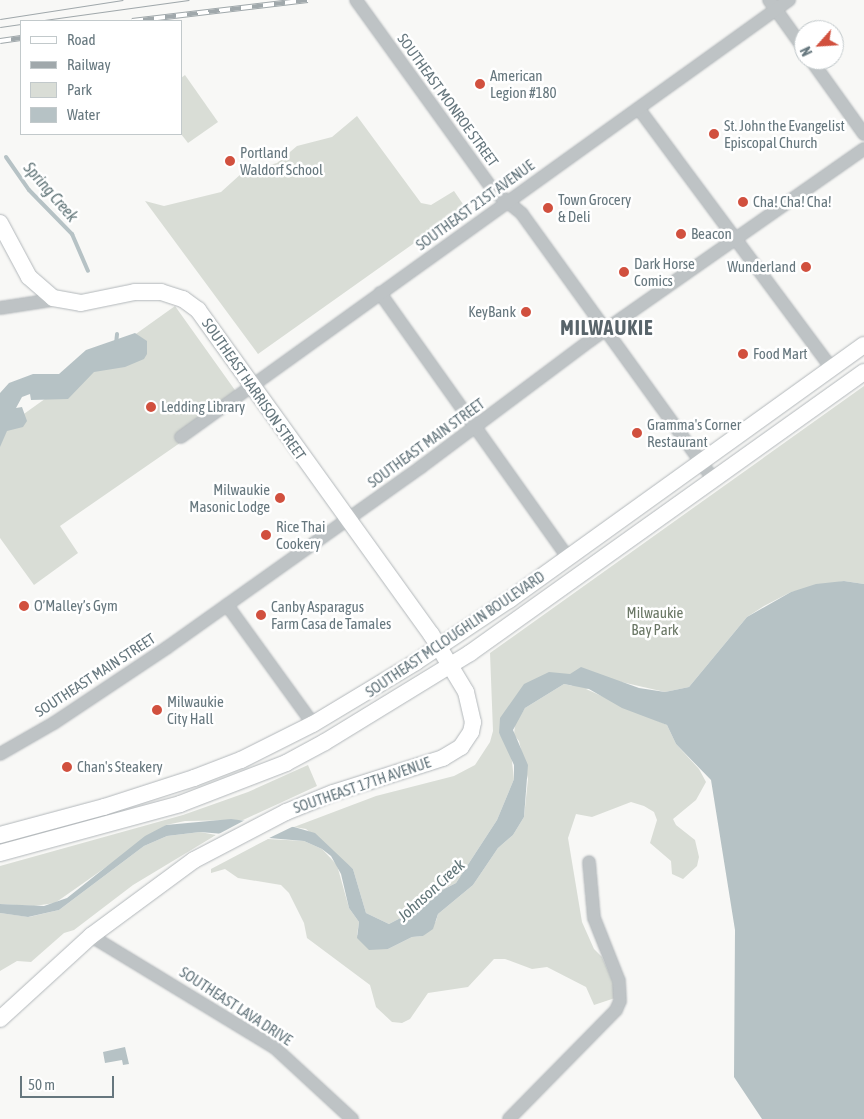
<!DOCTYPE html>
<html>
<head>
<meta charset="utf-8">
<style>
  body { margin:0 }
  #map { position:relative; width:864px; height:1119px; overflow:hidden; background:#f8f8f6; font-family:"Asap Condensed",sans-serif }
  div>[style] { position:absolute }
  .green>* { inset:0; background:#d9ddd6 }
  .water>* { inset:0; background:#b6c2c5 }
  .pier>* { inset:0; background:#f8f8f6 }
  .stream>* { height:4px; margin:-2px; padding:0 2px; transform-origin:2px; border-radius:2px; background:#b6c2c5 }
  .roads { filter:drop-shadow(0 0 1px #b2b7ba) drop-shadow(0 0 1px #b2b7ba) }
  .minor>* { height:12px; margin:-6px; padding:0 6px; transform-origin:6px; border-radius:6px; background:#bec3c5 }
  .major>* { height:16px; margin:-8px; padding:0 8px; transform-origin:8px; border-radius:8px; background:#fff }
  .tram>* { height:1px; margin:-0.5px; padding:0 0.5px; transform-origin:0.5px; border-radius:0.5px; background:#a0a8ab }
  .rail>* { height:5.5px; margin-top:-2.75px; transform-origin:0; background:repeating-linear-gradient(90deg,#fff 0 11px,#a0a8ab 0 22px); box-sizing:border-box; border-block:1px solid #a0a8ab }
  .dots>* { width:14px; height:14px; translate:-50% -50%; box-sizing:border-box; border:2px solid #fff; border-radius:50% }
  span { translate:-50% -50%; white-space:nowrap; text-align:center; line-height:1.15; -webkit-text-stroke:5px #fff; paint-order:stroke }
  .poi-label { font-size:15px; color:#66777e }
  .left { translate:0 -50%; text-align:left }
  .right { translate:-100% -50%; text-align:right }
  .street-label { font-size:15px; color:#66777e }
  .park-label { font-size:15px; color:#6a7765 }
  .water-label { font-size:16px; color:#617578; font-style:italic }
  .district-label { font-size:20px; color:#58646a; font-weight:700; letter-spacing:1px }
  .legend { position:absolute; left:20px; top:20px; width:162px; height:115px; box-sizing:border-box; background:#fff; border:1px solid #c2c9cb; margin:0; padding:6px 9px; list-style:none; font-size:15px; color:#66777e }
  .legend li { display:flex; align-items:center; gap:10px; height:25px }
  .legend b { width:25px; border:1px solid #c2c9cb }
  .north { position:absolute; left:794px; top:20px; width:50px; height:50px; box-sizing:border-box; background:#fff; border:1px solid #c2c9cb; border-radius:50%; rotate:244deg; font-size:14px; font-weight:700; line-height:20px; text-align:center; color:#66777e }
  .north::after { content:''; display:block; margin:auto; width:18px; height:22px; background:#d1503e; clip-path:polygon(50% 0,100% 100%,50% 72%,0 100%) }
  .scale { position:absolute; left:20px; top:1076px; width:94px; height:22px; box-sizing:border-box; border:2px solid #66777e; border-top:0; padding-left:6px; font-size:15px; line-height:18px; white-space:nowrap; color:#66777e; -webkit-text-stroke:4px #fff; paint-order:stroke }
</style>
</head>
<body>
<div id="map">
  <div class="green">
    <i style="clip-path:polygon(185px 75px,218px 122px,188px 143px,181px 134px,181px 78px)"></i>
    <i style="clip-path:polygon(357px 116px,421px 203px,431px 205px,454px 191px,465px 207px,258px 354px,145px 201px,164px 206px,221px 192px,242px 173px,277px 163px,297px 146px,332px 137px)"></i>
    <i style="clip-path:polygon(175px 306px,242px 400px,60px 526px,78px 553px,34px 585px,0 538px,0 431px)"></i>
    <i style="clip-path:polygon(864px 386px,864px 584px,844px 581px,791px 592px,764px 606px,747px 617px,689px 687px,665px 692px,617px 681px,586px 689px,667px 725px,676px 744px,699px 769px,706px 782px,696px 800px,673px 819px,676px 825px,695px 840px,699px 857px,697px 866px,683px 879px,672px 874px,671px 861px,650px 843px,657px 820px,654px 812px,644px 806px,631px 802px,592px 817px,576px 814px,568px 838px,582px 922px,594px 949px,602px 957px,613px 982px,615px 998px,594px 1005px,586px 987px,547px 967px,532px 969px,505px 959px,494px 959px,468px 987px,428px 993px,410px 1019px,402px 1023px,392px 1022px,376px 1007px,370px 985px,307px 938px,304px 923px,289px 893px,281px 885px,238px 878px,225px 869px,211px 873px,211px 869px,268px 839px,304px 841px,322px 849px,337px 865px,349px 908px,359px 922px,357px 935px,388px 949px,412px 937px,423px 936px,436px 921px,438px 914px,473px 885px,498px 848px,513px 835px,524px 817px,528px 779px,519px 741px,514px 735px,515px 724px,525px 708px,564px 684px,573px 686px,564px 681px,513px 705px,499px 733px,511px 753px,514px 779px,497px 820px,456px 883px,425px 899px,412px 912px,389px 924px,366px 913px,353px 869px,306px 829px,294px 827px,376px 796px,454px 776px,475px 765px,490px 742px,493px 731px,490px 653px)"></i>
    <i style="clip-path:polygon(308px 765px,317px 786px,243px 820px,185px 821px,166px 825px,55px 903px,34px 906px,0 904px,0 866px,183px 815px,248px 792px)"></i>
    <i style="clip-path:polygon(200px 832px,216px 835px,133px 885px,74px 930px,64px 933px,31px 962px,17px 961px,0 971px,0 913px,29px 917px,59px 910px,144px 846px,167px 836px)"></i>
  </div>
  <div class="water">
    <i style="clip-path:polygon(135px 333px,147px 341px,147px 354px,144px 359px,125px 367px,94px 372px,68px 399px,31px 400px,30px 394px,22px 397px,16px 408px,22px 407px,27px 421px,23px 427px,7px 431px,0 447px,0 393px,9px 383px,33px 374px,59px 374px,86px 350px)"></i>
    <i style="clip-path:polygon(844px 581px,864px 584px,864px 1119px,762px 1119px,734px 1077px,735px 930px,711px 780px,676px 744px,667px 725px,622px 708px,589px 689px,564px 684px,525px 708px,513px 730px,528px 765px,524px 817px,513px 835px,498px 848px,473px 885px,438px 914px,433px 929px,423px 936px,412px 937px,388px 949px,369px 950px,357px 938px,359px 922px,349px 908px,341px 874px,331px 856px,322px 849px,304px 841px,200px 832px,167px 836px,144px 846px,59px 910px,28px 917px,0 913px,0 904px,44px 906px,67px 898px,145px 836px,166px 825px,231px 819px,294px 827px,315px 833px,353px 869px,366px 913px,389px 924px,412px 912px,425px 899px,456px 883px,497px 820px,514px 779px,514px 765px,499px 733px,500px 718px,524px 684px,549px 672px,570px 674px,581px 667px,639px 688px,665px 692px,689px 687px,747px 617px,791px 592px,816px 584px)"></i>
    <i style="clip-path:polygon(125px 1047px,129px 1064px,123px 1065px,122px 1060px,105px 1063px,103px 1052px)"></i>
  </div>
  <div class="pier">
    <i style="clip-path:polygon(247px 819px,295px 824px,296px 825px,263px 841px,213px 837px)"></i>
  </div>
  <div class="stream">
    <i style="left:6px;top:157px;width:40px;rotate:55.1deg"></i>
    <i style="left:29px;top:190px;width:62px;rotate:45.7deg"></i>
    <i style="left:72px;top:234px;width:40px;rotate:66.6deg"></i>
    <i style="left:116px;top:344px;width:10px;rotate:-84deg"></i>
  </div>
  <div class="roads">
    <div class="minor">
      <i style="left:356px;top:0;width:236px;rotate:54.2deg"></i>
      <i style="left:494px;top:191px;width:36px;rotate:39deg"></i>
      <i style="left:522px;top:214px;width:328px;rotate:54.2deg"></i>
      <i style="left:769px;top:0;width:60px;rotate:54.5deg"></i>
      <i style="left:811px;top:60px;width:91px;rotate:54.4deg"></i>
      <i style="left:639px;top:109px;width:324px;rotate:53.4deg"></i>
      <i style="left:380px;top:293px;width:325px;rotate:54.6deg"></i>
      <i style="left:0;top:308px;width:59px;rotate:-8.8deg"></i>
      <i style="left:181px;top:437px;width:749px;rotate:-35.71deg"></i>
      <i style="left:227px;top:605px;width:147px;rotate:54.1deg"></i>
      <i style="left:0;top:754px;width:62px;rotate:-29.9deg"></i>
      <i style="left:54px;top:723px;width:137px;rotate:-33.7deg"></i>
      <i style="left:168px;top:647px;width:310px;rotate:-35.4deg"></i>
      <i style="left:421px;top:467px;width:212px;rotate:-36.8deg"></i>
      <i style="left:591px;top:340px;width:333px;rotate:-35deg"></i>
      <i style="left:91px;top:936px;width:215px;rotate:31.3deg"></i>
      <i style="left:275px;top:1048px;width:105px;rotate:42.7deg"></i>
      <i style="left:509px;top:1119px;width:153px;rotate:-45.5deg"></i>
      <i style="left:616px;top:1010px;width:10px;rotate:-66deg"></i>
      <i style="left:620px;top:1001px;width:20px;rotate:-93deg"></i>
      <i style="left:619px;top:981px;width:68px;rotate:-111.6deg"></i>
      <i style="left:594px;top:918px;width:56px;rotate:-95.1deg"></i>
    </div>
    <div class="major">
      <i style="left:0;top:223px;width:61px;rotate:61.8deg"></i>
      <i style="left:29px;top:277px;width:32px;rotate:41deg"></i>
      <i style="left:53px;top:298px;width:28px;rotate:10deg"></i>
      <i style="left:81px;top:303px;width:55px;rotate:-11.5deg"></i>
      <i style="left:135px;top:292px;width:26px"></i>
      <i style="left:161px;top:292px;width:23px;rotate:18deg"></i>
      <i style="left:183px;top:299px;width:19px;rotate:36deg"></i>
      <i style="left:198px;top:310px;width:399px;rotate:54.3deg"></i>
      <i style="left:431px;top:634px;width:68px;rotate:58.9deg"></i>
      <i style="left:466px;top:692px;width:31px;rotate:77deg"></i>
      <i style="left:473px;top:722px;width:10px;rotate:101deg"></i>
      <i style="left:471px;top:732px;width:18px;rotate:124deg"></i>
      <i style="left:461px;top:747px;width:21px;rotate:149deg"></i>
      <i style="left:443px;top:758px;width:115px;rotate:162.3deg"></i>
      <i style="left:333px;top:793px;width:51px;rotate:158deg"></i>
      <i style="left:286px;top:812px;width:104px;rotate:152.4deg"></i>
      <i style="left:194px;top:860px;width:128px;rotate:143.6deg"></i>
      <i style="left:91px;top:936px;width:123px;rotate:137.6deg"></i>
      <i style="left:0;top:835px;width:108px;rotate:-15.1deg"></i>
      <i style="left:104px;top:807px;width:95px;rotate:-17.9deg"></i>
      <i style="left:194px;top:778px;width:50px;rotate:-21deg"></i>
      <i style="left:241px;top:760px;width:80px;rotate:-26.6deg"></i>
      <i style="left:313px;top:724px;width:120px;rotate:-31deg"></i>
      <i style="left:416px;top:662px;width:112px;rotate:-33.7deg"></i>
      <i style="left:509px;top:600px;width:437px;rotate:-35.7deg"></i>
      <i style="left:0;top:853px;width:187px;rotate:-15.2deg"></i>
      <i style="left:180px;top:804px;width:114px;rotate:-21.1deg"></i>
      <i style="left:286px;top:763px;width:44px;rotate:-28.3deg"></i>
      <i style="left:325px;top:742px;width:170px;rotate:-31.5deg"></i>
      <i style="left:470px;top:653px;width:484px;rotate:-35.5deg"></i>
    </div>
  </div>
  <div class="tram">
    <i style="left:0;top:19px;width:124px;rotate:-8.8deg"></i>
    <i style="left:37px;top:21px;width:153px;rotate:-7.9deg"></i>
    <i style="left:0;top:27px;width:21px;rotate:-8deg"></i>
  </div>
  <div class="rail">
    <i style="left:132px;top:21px;width:177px;rotate:-6.8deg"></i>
    <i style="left:0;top:41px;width:21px;rotate:-8deg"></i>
  </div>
  <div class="dots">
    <i style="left:480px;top:84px;background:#d1503e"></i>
    <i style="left:714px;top:134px;background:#d1503e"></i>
    <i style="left:230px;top:161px;background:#d1503e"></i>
    <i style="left:743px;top:202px;background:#d1503e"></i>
    <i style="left:548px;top:208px;background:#d1503e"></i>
    <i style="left:681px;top:234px;background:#d1503e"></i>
    <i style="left:806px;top:267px;background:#d1503e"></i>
    <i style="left:624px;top:272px;background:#d1503e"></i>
    <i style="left:526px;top:312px;background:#d1503e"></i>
    <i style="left:743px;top:354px;background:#d1503e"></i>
    <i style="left:151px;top:407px;background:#d1503e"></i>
    <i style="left:637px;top:433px;background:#d1503e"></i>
    <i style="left:280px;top:498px;background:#d1503e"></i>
    <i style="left:266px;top:535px;background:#d1503e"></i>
    <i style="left:24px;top:606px;background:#d1503e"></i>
    <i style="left:261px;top:615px;background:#d1503e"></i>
    <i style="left:157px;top:710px;background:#d1503e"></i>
    <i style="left:67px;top:767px;background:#d1503e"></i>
  </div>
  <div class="poi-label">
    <span class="left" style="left:490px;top:84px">American<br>Legion #180</span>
    <span class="left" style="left:724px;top:134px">St. John the Evangelist<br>Episcopal Church</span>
    <span class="left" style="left:240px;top:161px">Portland<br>Waldorf School</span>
    <span class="left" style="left:558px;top:208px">Town Grocery<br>&amp; Deli</span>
    <span class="left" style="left:753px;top:202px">Cha! Cha! Cha!</span>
    <span class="left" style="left:691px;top:234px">Beacon</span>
    <span class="left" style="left:634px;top:272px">Dark Horse<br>Comics</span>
    <span class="right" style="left:796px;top:267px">Wunderland</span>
    <span class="right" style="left:516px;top:312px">KeyBank</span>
    <span class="left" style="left:753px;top:354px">Food Mart</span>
    <span class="left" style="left:161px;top:407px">Ledding Library</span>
    <span class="left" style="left:647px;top:433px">Gramma's Corner<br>Restaurant</span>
    <span class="right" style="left:270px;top:498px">Milwaukie<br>Masonic Lodge</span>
    <span class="left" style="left:276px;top:535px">Rice Thai<br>Cookery</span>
    <span class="left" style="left:34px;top:606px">O’Malley’s Gym</span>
    <span class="left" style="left:271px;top:615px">Canby Asparagus<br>Farm Casa de Tamales</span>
    <span class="left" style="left:167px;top:710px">Milwaukie<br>City Hall</span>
    <span class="left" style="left:77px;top:767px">Chan's Steakery</span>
  </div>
  <div class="street-label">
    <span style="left:448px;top:100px;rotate:54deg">SOUTHEAST MONROE STREET</span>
    <span style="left:475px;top:205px;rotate:-36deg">SOUTHEAST 21ST AVENUE</span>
    <span style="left:254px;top:389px;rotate:55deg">SOUTHEAST HARRISON STREET</span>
    <span style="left:426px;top:443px;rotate:-36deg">SOUTHEAST MAIN STREET</span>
    <span style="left:455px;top:634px;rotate:-34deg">SOUTHEAST MCLOUGHLIN BOULEVARD</span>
    <span style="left:95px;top:675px;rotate:-33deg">SOUTHEAST MAIN STREET</span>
    <span style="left:362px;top:785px;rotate:-19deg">SOUTHEAST 17TH AVENUE</span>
    <span style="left:236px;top:1006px;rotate:33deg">SOUTHEAST LAVA DRIVE</span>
  </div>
  <div class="park-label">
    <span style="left:655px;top:621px">Milwaukie<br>Bay Park</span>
  </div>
  <div class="water-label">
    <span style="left:51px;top:192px;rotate:49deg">Spring Creek</span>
    <span style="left:431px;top:890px;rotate:-42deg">Johnson Creek</span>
  </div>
  <div class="district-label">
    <span style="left:607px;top:327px">MILWAUKIE</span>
  </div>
  <ul class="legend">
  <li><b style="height:6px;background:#fff"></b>Road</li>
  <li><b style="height:6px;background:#a0a8ab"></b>Railway</li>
  <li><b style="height:14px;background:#d9ddd6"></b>Park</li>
  <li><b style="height:14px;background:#b6c2c5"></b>Water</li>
  </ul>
  <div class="north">N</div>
  <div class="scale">50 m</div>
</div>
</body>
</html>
